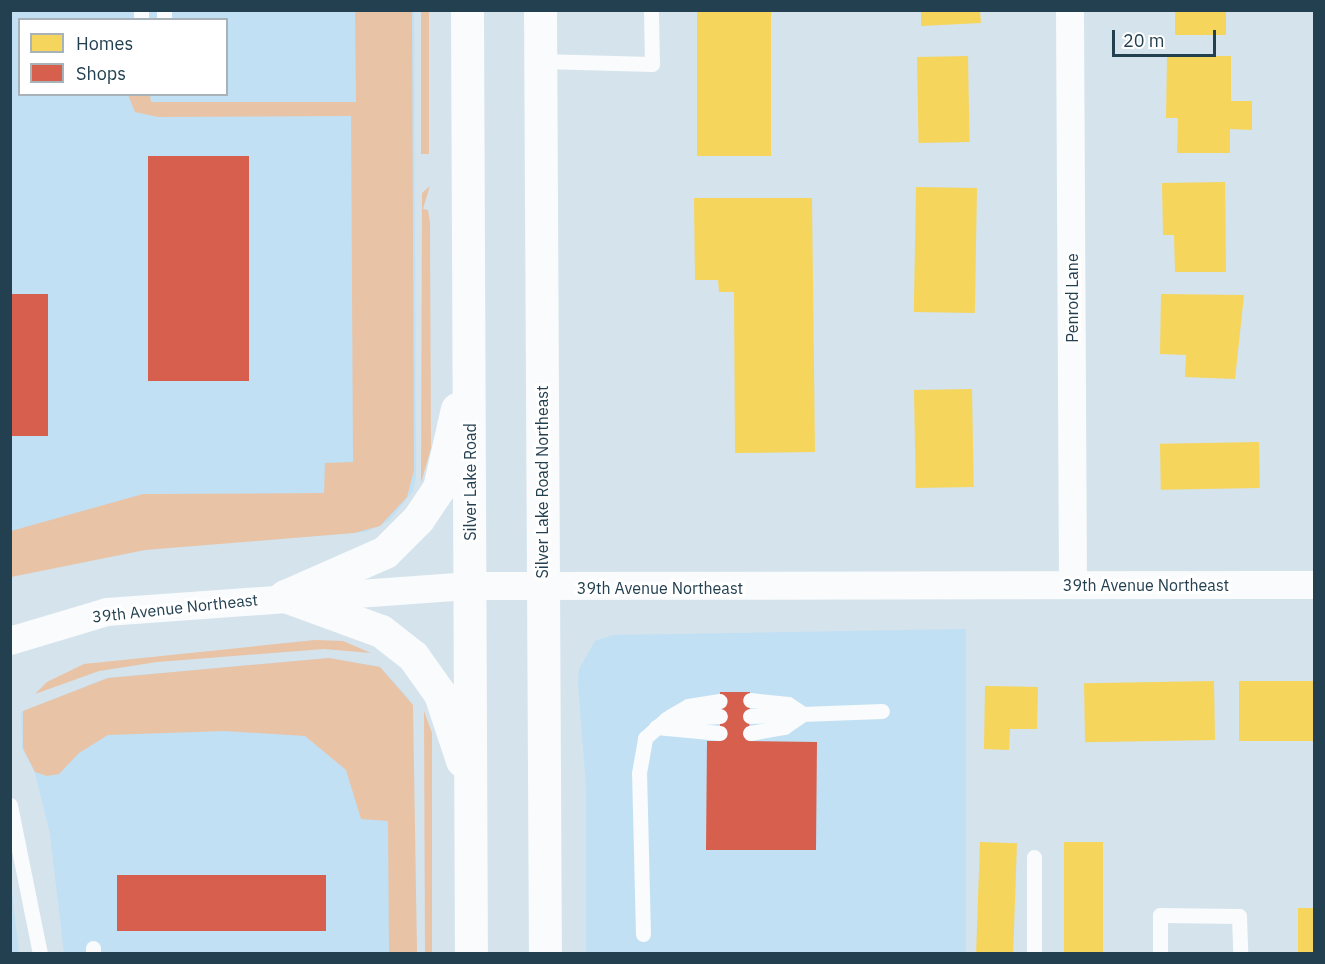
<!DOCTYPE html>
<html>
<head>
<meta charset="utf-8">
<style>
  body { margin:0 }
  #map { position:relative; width:1325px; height:964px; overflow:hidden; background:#d4e3ec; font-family:"IBM Plex Sans",sans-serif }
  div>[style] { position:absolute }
  .built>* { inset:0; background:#c1e0f4 }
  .green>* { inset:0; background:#e9c3a6; transform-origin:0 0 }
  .homes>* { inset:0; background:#f6d55c; transform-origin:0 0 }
  .shops>* { inset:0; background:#d6604d; transform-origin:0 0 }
  .service>* { height:15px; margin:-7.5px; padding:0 7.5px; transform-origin:7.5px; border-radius:7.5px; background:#f9fbfc }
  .minor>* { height:28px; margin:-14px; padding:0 14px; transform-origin:14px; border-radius:14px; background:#f9fbfc }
  .secondary>* { height:33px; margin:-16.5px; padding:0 16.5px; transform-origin:16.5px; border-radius:16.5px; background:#f9fbfc }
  span { translate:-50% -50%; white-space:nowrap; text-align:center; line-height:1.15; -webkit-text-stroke:6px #fff; paint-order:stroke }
  .street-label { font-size:16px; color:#234051 }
  .frame { position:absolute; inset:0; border:12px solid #234051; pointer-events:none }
  .legend { position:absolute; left:18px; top:18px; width:210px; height:78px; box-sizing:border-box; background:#fff; border:2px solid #a7b3b9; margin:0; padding:8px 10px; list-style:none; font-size:18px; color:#234051 }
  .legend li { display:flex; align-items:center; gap:12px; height:30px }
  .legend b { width:30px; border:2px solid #a7b3b9 }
  .scale { position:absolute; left:1112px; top:30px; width:104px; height:27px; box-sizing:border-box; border:3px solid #234051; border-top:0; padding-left:8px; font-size:18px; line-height:21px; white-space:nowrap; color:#234051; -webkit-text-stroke:4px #fff; paint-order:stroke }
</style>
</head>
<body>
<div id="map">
  <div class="built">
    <i style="clip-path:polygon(evenodd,11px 11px,414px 11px,416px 476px,413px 491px,389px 521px,366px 532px,144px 549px,33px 568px,11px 577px,11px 11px,20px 20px,226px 20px,226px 94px,20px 94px,20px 20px)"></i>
    <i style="clip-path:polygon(966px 629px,966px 953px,586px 953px,586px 786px,578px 684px,579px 669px,595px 641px,613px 635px)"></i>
    <i style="clip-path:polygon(329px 658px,380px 667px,409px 699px,417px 953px,64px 953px,50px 834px,35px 773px,22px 748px,21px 712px,107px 678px)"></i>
    <i style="clip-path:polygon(11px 889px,12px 893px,19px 953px,11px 953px)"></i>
  </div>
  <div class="green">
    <i style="clip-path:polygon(355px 11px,412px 11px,414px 470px,407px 497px,380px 526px,354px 533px,145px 550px,11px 577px,11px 531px,143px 494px,324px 493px,325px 463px,353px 462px,351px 116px,158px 117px,135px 112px,128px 95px,150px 95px,151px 102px,356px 102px)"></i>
    <i style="left:421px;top:11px;width:8px;height:143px"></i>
    <i style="clip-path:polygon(430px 186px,423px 209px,428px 210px,430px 223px,431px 448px,421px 483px,422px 193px)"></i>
    <i style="clip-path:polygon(315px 640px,343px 641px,371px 653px,324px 649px,157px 662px,99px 671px,35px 694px,47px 682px,84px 664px)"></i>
    <i style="clip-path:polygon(329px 658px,380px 667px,413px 705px,417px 953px,389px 953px,388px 821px,361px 819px,346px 770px,305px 736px,224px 731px,108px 735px,79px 753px,59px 774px,47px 776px,35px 772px,23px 748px,23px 711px,108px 678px)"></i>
    <i style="clip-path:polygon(424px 711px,432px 733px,432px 954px,425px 953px)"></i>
  </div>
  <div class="homes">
    <i style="left:697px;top:10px;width:74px;height:146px"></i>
    <i style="clip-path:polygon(921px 10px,980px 10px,981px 23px,921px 26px)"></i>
    <i style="left:1175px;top:10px;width:51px;height:25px"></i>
    <i style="left:968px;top:56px;width:86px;height:51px;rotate:89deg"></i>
    <i style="clip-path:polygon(1167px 56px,1231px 56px,1231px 101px,1252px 101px,1252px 130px,1230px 129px,1230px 153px,1177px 153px,1178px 118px,1166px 118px)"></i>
    <i style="clip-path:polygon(1225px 182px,1226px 272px,1175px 272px,1174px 235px,1163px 235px,1162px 183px)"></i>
    <i style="left:916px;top:187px;width:61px;height:125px;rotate:1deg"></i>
    <i style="clip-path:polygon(694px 198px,812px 198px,815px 452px,735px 453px,734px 292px,719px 292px,718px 280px,695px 280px)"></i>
    <i style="clip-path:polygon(1161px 294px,1244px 295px,1235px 379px,1185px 377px,1186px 355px,1160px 354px)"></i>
    <i style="left:972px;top:389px;width:98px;height:58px;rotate:89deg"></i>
    <i style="left:1259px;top:442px;width:46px;height:99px;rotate:89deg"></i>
    <i style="left:1214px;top:681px;width:59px;height:130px;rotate:89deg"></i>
    <i style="left:1314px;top:681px;width:60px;height:75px;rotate:90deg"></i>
    <i style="clip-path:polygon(985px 686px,1038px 687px,1037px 729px,1010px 729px,1009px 750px,984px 749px)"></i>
    <i style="left:980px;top:842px;width:37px;height:112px;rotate:2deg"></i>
    <i style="left:1064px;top:842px;width:39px;height:112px"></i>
    <i style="left:1298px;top:908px;width:16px;height:46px"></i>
  </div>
  <div class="shops">
    <i style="left:148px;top:156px;width:101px;height:225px"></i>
    <i style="left:10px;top:294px;width:38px;height:142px"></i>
    <i style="clip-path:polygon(720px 692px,750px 692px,749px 741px,817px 742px,816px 850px,706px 850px,707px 741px,720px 741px)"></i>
    <i style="left:117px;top:875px;width:209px;height:56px"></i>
  </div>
  <div class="service">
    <i style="left:141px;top:10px;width:10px;rotate:90deg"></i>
    <i style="left:164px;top:10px;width:10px;rotate:90deg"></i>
    <i style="left:541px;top:61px;width:111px;rotate:1.5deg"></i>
    <i style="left:652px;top:64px;width:54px;rotate:-91.1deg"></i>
    <i style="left:750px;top:716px;width:132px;rotate:-2.2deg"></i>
    <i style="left:669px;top:717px;width:22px;rotate:-30deg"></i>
    <i style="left:688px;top:706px;width:32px;rotate:-9deg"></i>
    <i style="left:656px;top:727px;width:64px;rotate:5.4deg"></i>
    <i style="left:750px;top:733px;width:35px;rotate:-10deg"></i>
    <i style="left:784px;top:727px;width:23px;rotate:-34deg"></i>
    <i style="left:803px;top:714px;width:18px;rotate:-146deg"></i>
    <i style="left:788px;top:704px;width:38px;rotate:-174deg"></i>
    <i style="left:10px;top:805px;width:152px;rotate:78.6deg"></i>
    <i style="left:643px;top:934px;width:161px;rotate:-91.4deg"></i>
    <i style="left:639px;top:773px;width:36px;rotate:-80deg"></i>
    <i style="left:645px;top:738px;width:28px;rotate:-42deg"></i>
    <i style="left:666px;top:719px;width:54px;rotate:-3.2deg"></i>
    <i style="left:93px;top:954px;width:6px;rotate:-90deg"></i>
    <i style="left:1034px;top:954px;width:97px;rotate:-90deg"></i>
    <i style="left:1160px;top:954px;width:39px;rotate:-90deg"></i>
    <i style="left:1160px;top:915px;width:79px;rotate:0.7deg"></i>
    <i style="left:1239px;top:916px;width:38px;rotate:88deg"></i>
  </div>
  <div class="minor">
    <i style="left:1070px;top:10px;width:575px;rotate:89.7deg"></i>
    <i style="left:10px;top:641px;width:101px;rotate:-16.6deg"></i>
    <i style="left:107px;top:612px;width:365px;rotate:-4.1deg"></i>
    <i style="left:471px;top:586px;width:843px;rotate:-0.07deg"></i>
  </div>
  <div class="secondary">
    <i style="left:467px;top:10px;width:944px;rotate:89.76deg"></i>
    <i style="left:540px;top:10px;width:944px;rotate:89.7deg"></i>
    <i style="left:285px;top:596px;width:109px;rotate:-23.7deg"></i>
    <i style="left:385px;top:552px;width:47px;rotate:-45deg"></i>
    <i style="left:418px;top:519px;width:37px;rotate:-56deg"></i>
    <i style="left:439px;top:488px;width:81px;rotate:-77.2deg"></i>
    <i style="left:285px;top:596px;width:102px;rotate:20deg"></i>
    <i style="left:381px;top:631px;width:41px;rotate:38deg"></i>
    <i style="left:413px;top:656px;width:47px;rotate:54.6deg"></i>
    <i style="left:440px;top:694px;width:70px;rotate:71.6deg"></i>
  </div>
  <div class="street-label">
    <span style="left:1072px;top:298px;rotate:-90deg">Penrod Lane</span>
    <span style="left:470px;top:482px;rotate:-90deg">Silver Lake Road</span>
    <span style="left:542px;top:482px;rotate:-90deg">Silver Lake Road Northeast</span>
    <span style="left:1146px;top:585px">39th Avenue Northeast</span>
    <span style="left:660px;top:588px">39th Avenue Northeast</span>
    <span style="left:175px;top:608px;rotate:-6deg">39th Avenue Northeast</span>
  </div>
  <div class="frame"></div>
  <ul class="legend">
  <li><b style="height:16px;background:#f6d55c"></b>Homes</li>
  <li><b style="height:16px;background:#d6604d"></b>Shops</li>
  </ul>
  <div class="scale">20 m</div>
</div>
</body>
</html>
